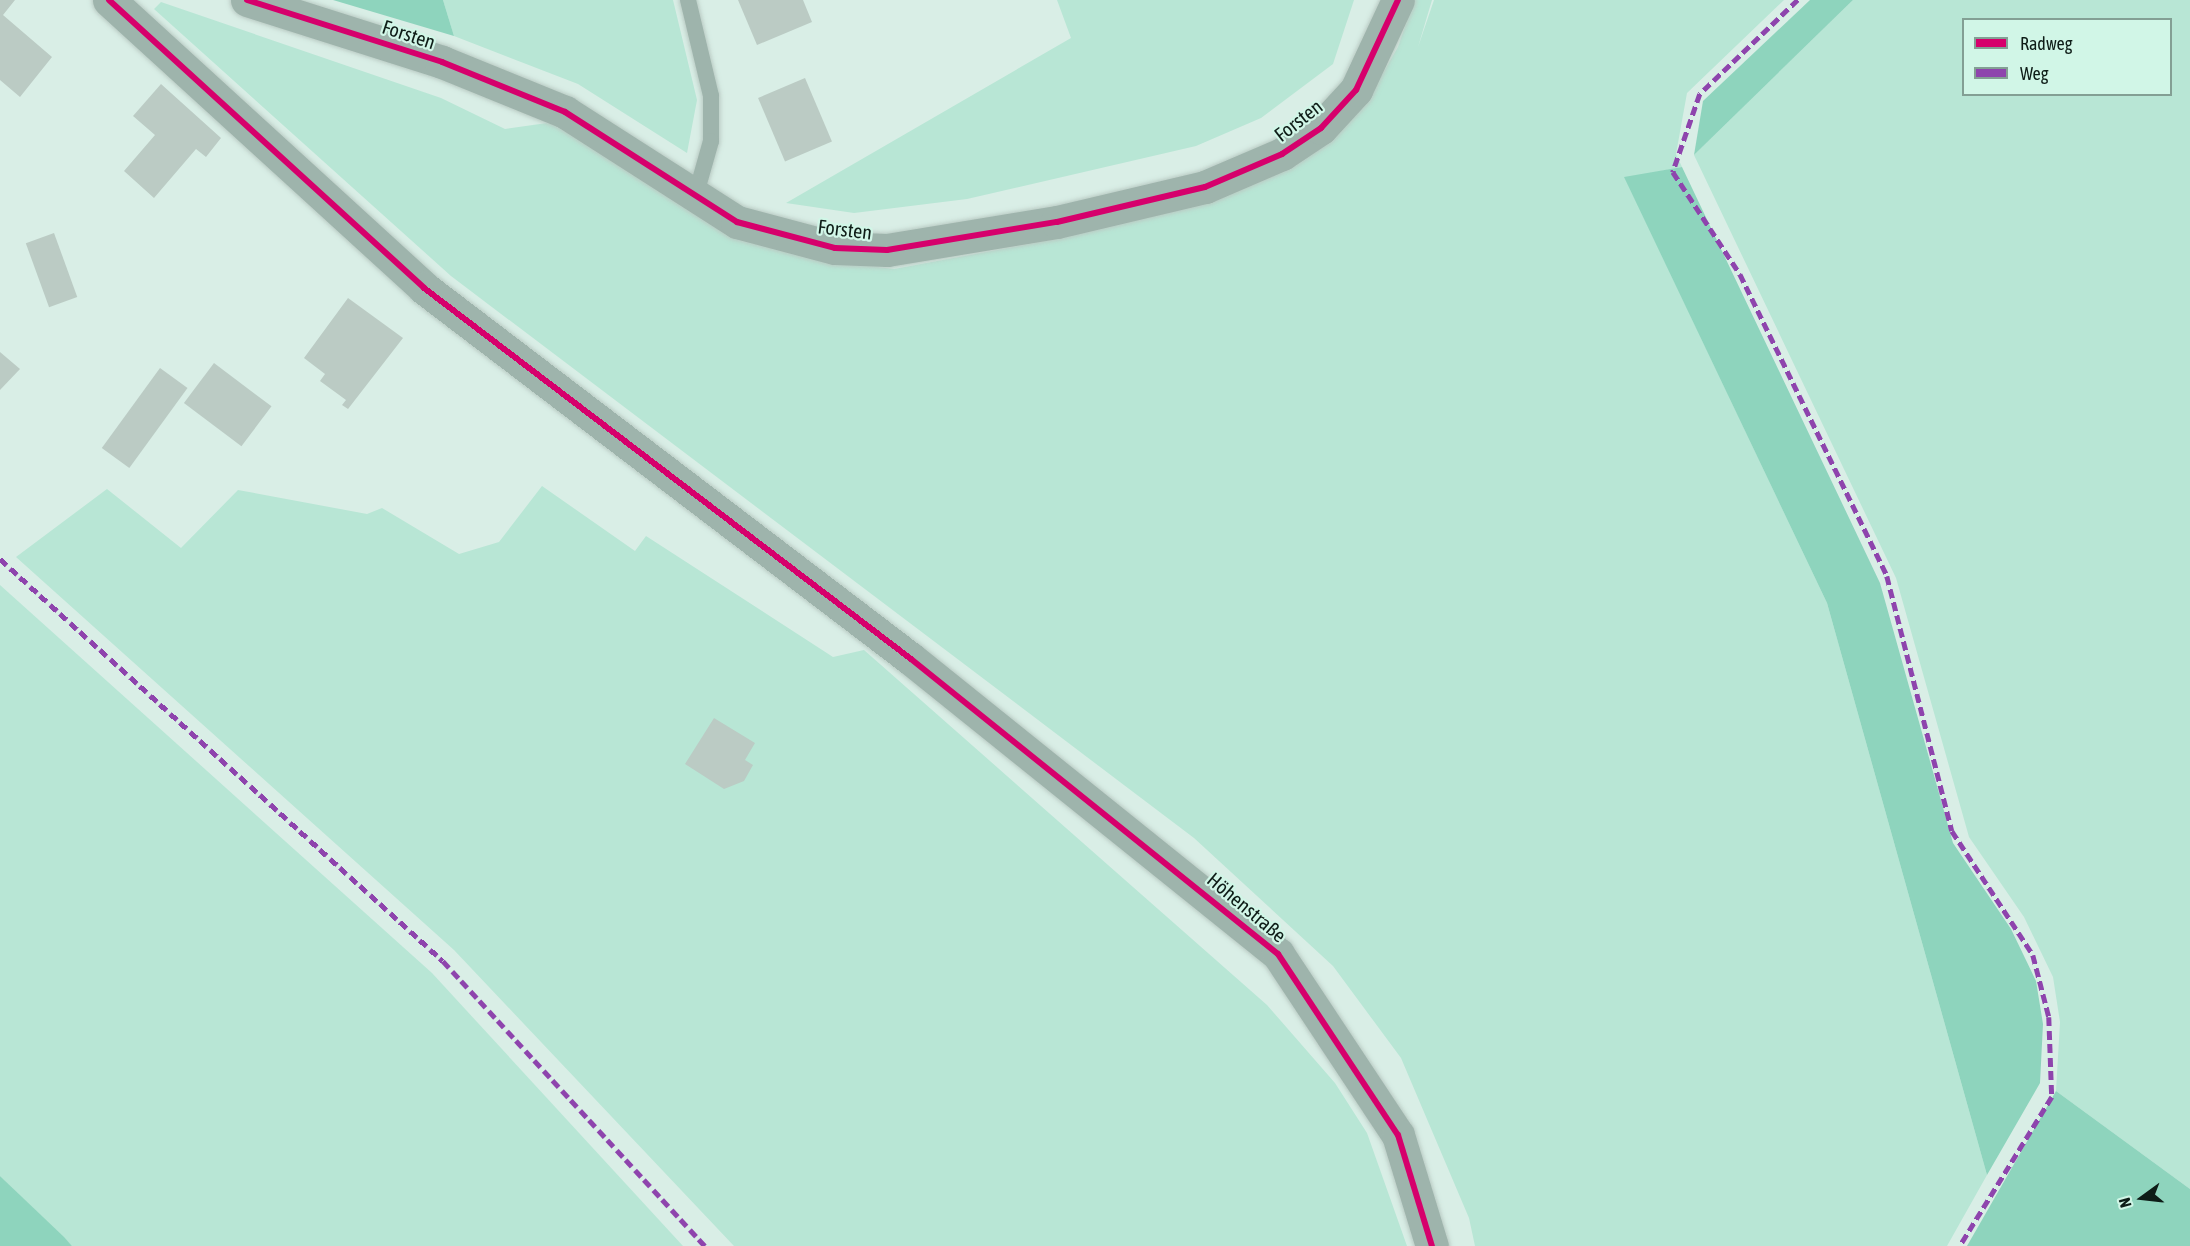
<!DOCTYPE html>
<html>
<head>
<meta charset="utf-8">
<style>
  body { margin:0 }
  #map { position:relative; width:2190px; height:1246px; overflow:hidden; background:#d9eee6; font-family:"Asap Condensed",sans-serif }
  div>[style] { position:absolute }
  .green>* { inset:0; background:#b8e6d5 }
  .forest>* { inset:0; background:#8ed4bd }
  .building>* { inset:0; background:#bbcbc4; transform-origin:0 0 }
  .roads { filter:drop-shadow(0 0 2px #bacbc4) drop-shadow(0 0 2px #bacbc4) }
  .service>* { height:16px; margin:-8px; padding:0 8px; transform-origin:8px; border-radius:8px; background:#9eb4ac }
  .minor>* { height:33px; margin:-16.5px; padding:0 16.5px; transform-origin:16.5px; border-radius:16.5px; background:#9eb4ac }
  .tertiary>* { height:33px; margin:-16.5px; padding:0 16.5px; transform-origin:16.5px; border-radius:16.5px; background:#9eb4ac }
  .quiet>* { height:4.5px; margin-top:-2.25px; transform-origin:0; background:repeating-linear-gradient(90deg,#8e44ad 0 9px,transparent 0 13.5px) }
  .cycleway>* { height:6px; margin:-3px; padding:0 3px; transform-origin:3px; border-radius:3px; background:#d6006c }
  span { translate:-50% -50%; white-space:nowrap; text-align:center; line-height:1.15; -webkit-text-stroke:4.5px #d1f6e7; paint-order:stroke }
  .street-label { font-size:20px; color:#0e1c17 }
  .legend { position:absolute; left:1962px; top:18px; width:210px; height:78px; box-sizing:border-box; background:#d1f6e7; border:2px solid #839f94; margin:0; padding:8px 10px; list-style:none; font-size:18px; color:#0e1c17 }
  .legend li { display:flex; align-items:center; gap:12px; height:30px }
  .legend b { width:30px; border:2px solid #839f94 }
  .north { position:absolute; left:2112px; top:1168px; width:60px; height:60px; -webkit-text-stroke:4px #d1f6e7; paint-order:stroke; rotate:255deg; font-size:16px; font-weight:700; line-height:24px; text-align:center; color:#0e1c17 }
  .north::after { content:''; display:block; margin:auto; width:21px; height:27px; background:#0e1c17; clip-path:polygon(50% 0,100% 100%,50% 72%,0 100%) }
</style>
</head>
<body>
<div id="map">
  <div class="green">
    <i style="clip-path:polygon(443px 0,673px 0,697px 100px,687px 153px,578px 84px,454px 36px)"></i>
    <i style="clip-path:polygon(1057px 0,1354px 0,1333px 64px,1261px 118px,1196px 146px,967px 199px,854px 213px,786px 203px,1071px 38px)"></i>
    <i style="clip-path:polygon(1414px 0,1432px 0,1418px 47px,1434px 0,1784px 0,1687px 93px,1676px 154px,1682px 167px,1625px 178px,1827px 603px,1987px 1175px,1947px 1246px,1475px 1246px,1469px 1218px,1401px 1058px,1333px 966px,1194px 838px,451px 276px,154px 9px,161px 2px,441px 98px,505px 129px,547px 123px,559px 127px,834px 262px,894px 269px,1067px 237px,1369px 97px,1398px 47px)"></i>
    <i style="clip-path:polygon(evenodd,1853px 0,2190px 0,2190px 1189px,2056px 1091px,2060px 1022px,2053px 977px,2024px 917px,1969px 837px,1896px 578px,1694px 155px,1853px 0,1964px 20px,2170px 20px,2170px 94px,1964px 94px,1964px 20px)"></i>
    <i style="clip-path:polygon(542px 486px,635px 551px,646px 536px,833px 657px,864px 650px,1267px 1005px,1335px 1083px,1367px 1133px,1407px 1246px,734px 1246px,454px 950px,16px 557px,107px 489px,181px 548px,238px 490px,367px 514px,382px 508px,459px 554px,499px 542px)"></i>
    <i style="clip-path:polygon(0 585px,432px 973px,683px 1246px,72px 1246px,0 1176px)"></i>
  </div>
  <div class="forest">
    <i style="clip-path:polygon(333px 0,443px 0,454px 36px)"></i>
    <i style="clip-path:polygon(1810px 0,1853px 0,1694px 155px,1703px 101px)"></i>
    <i style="clip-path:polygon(1682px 167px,1880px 583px,1953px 843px,2011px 929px,2036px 981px,2043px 1024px,2040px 1083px,1987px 1175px,1827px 603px,1624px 177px)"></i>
    <i style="clip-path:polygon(2056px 1091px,2190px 1189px,2190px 1246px,1967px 1246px)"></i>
    <i style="clip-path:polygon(0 1176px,64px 1237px,72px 1246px,0 1246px)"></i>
  </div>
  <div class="building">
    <i style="clip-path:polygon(0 0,15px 0,3px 15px,52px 57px,20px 97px,0 80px)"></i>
    <i style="clip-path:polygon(738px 0,803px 0,812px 22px,757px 45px)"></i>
    <i style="left:805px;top:78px;width:69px;height:51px;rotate:67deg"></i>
    <i style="clip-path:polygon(161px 84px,221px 138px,206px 157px,196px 149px,154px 198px,124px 171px,155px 135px,133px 116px)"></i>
    <i style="left:54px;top:233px;width:68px;height:30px;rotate:70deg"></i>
    <i style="clip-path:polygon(348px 298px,403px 338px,348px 409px,342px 405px,346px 400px,320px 381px,325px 374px,304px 358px)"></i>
    <i style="clip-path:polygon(0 352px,20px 369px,0 390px)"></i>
    <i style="left:214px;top:363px;width:72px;height:50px;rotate:37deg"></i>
    <i style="left:160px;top:368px;width:34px;height:99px;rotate:36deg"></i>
    <i style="clip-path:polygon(714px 718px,755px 743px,745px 760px,753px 765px,744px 781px,724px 789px,685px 764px)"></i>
  </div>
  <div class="roads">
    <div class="service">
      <i style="left:688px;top:0;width:99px;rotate:76.5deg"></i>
      <i style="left:711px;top:96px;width:45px;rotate:90deg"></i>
      <i style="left:711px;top:141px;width:55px;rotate:105.8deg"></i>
    </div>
    <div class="minor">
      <i style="left:109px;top:0;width:427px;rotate:42.4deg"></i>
      <i style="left:424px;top:288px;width:612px;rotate:37.3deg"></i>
      <i style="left:911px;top:659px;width:471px;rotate:38.8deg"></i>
      <i style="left:1278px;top:954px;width:217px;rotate:56.5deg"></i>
      <i style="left:1398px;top:1135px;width:116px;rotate:73deg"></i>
    </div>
    <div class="tertiary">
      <i style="left:247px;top:0;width:205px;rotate:17.6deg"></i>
      <i style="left:442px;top:62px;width:133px;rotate:22.1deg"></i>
      <i style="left:565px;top:112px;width:204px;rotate:32.6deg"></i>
      <i style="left:737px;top:222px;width:101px;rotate:14.9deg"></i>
      <i style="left:835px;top:248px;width:52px;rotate:2.2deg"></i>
      <i style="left:887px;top:250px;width:172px;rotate:-9.4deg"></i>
      <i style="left:1057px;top:222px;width:152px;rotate:-13.3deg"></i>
      <i style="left:1205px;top:187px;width:84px;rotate:-23.2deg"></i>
      <i style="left:1282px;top:154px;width:47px;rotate:-33.7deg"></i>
      <i style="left:1321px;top:128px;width:52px;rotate:-47.4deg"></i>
      <i style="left:1356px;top:90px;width:99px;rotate:-65deg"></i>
    </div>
  </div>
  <div class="quiet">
    <i style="left:1798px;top:0;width:136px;rotate:136.2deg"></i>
    <i style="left:1700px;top:94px;width:83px;rotate:109.1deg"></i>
    <i style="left:1673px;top:172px;width:122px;rotate:56.7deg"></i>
    <i style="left:1740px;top:274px;width:336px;rotate:64deg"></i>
    <i style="left:1887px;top:576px;width:263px;rotate:75.7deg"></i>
    <i style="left:1952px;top:831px;width:148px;rotate:56.8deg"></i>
    <i style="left:2033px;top:955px;width:64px;rotate:75.5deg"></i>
    <i style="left:2049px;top:1017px;width:80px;rotate:87.9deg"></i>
    <i style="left:2052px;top:1097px;width:175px;rotate:121.7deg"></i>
    <i style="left:0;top:559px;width:598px;rotate:42.22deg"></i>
    <i style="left:443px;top:961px;width:387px;rotate:47.4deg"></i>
  </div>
  <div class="cycleway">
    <i style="left:109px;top:0;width:427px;rotate:42.4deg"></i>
    <i style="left:424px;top:288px;width:612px;rotate:37.3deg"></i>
    <i style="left:911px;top:659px;width:471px;rotate:38.8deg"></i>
    <i style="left:1278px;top:954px;width:217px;rotate:56.5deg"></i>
    <i style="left:1398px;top:1135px;width:116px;rotate:73deg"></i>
    <i style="left:247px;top:0;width:205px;rotate:17.6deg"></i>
    <i style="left:442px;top:62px;width:133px;rotate:22.1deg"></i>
    <i style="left:565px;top:112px;width:204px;rotate:32.6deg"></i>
    <i style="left:737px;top:222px;width:101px;rotate:14.9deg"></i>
    <i style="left:835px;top:248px;width:52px;rotate:2.2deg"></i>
    <i style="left:887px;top:250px;width:172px;rotate:-9.4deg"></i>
    <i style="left:1057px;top:222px;width:152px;rotate:-13.3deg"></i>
    <i style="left:1205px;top:187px;width:84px;rotate:-23.2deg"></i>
    <i style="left:1282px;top:154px;width:47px;rotate:-33.7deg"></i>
    <i style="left:1321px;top:128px;width:52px;rotate:-47.4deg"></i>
    <i style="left:1356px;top:90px;width:99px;rotate:-65deg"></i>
  </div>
  <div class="street-label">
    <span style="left:409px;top:34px;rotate:18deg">Forsten</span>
    <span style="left:1298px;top:120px;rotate:-38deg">Forsten</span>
    <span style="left:845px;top:229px;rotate:7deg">Forsten</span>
    <span style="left:1247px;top:907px;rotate:40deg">Höhenstraße</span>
  </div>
  <ul class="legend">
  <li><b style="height:8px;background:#d6006c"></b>Radweg</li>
  <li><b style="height:8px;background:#8e44ad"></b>Weg</li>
  </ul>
  <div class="north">N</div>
</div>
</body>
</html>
